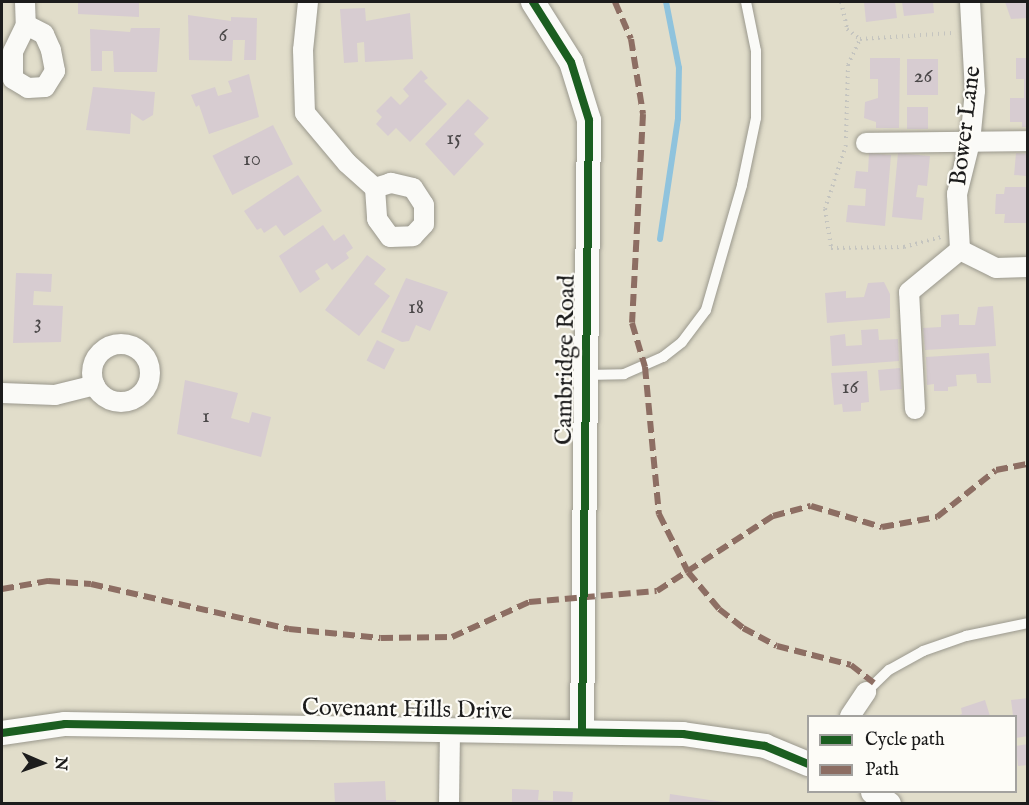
<!DOCTYPE html>
<html>
<head>
<meta charset="utf-8">
<style>
  body { margin:0 }
  #map { position:relative; width:1029px; height:805px; overflow:hidden; background:#e1ddca; font-family:"IM FELL English",serif }
  div>[style] { position:absolute }
  .stream>* { height:6px; margin:-3px; padding:0 3px; transform-origin:3px; border-radius:3px; background:#8fc3dd }
  .building>* { inset:0; background:#d7ccd1; transform-origin:0 0 }
  .path>* { height:4px; margin-top:-2px; transform-origin:0; background:repeating-linear-gradient(90deg,#c4c4bf 0 1.5px,transparent 0 6px) }
  .roads { filter:drop-shadow(0 0 2px #9a988d) drop-shadow(0 0 2px #9a988d) }
  .service>* { height:10px; margin:-5px; padding:0 5px; transform-origin:5px; border-radius:5px; background:#fafaf7 }
  .minor>* { height:20px; margin:-10px; padding:0 10px; transform-origin:10px; border-radius:10px; background:#fafaf7 }
  .minor>.ring { margin:-10px; padding:0; box-sizing:content-box; background:none; border:20px solid #fafaf7; border-radius:50% }
  .tertiary>* { height:24px; margin:-12px; padding:0 12px; transform-origin:12px; border-radius:12px; background:#fafaf7 }
  .quiet>* { height:6px; margin-top:-3px; transform-origin:0; background:repeating-linear-gradient(90deg,#8d6e63 0 12px,transparent 0 18px) }
  .cycleway>* { height:8px; margin:-4px; padding:0 4px; transform-origin:4px; border-radius:4px; background:#1b5e20 }
  span { translate:-50% -50%; white-space:nowrap; text-align:center; line-height:1.15; -webkit-text-stroke:4.5px #fdfcf7; paint-order:stroke }
  .number-label { font-size:21px; color:#4b4849 }
  .number-label span { -webkit-text-stroke-width:0 }
  .street-label { font-size:24px; color:#1c1c1c }
  .frame { position:absolute; inset:0; border:3px solid #1c1c1c; pointer-events:none }
  .legend { position:absolute; left:807px; top:715px; width:210px; height:78px; box-sizing:border-box; background:#fdfcf7; border:2px solid #a3a29f; margin:0; padding:8px 10px; list-style:none; font-size:18px; color:#1c1c1c }
  .legend li { display:flex; align-items:center; gap:12px; height:30px }
  .legend b { width:30px; border:2px solid #a3a29f }
  .north { position:absolute; left:12px; top:733px; width:60px; height:60px; -webkit-text-stroke:4px #fdfcf7; paint-order:stroke; rotate:92deg; font-size:16px; font-weight:700; line-height:24px; text-align:center; color:#1c1c1c }
  .north::after { content:''; display:block; margin:auto; width:21px; height:27px; background:#1c1c1c; clip-path:polygon(50% 0,100% 100%,50% 72%,0 100%) }
</style>
</head>
<body>
<div id="map">
  <div class="stream">
    <i style="left:660px;top:239px;width:122px;rotate:-81.5deg"></i>
    <i style="left:678px;top:118px;width:50px;rotate:-88.9deg"></i>
    <i style="left:679px;top:68px;width:67px;rotate:-101.1deg"></i>
  </div>
  <div class="building">
    <i style="clip-path:polygon(78px 2px,139px 2px,139px 17px,78px 14px)"></i>
    <i style="clip-path:polygon(864px 2px,895px 2px,897px 18px,866px 22px)"></i>
    <i style="clip-path:polygon(902px 2px,933px 2px,934px 13px,904px 16px)"></i>
    <i style="clip-path:polygon(1005px 2px,1028px 2px,1028px 18px,1011px 19px)"></i>
    <i style="clip-path:polygon(365px 8px,366px 21px,410px 13px,413px 59px,365px 62px,364px 42px,357px 43px,358px 62px,344px 63px,340px 9px)"></i>
    <i style="clip-path:polygon(188px 15px,231px 21px,231px 17px,257px 18px,256px 60px,244px 60px,245px 40px,233px 40px,232px 61px,189px 60px)"></i>
    <i style="clip-path:polygon(131px 28px,160px 28px,157px 72px,114px 72px,113px 51px,102px 51px,102px 71px,91px 71px,90px 29px,130px 32px)"></i>
    <i style="clip-path:polygon(870px 58px,900px 58px,899px 128px,876px 128px,876px 122px,864px 118px,865px 102px,878px 98px,878px 79px,870px 79px)"></i>
    <i style="clip-path:polygon(1016px 58px,1028px 58px,1028px 127px,1022px 127px,1022px 122px,1010px 122px,1010px 98px,1024px 98px,1024px 79px,1016px 79px)"></i>
    <i style="left:907px;top:59px;width:31px;height:36px"></i>
    <i style="clip-path:polygon(421px 70px,428px 78px,424px 81px,447px 104px,410px 142px,396px 128px,388px 136px,376px 124px,382px 117px,376px 111px,391px 96px,400px 105px,409px 96px,403px 89px)"></i>
    <i style="clip-path:polygon(249px 74px,259px 117px,209px 134px,199px 105px,196px 107px,191px 95px,215px 87px,218px 96px,232px 92px,228px 81px)"></i>
    <i style="clip-path:polygon(93px 87px,155px 92px,153px 115px,143px 121px,131px 113px,130px 134px,86px 130px)"></i>
    <i style="clip-path:polygon(468px 99px,489px 118px,474px 134px,484px 144px,454px 176px,425px 144px)"></i>
    <i style="left:907px;top:107px;width:21px;height:22px"></i>
    <i style="left:273px;top:125px;width:44px;height:68px;rotate:63deg"></i>
    <i style="clip-path:polygon(869px 153px,891px 155px,885px 226px,846px 222px,848px 205px,865px 206px,866px 189px,854px 188px,856px 171px,868px 172px)"></i>
    <i style="clip-path:polygon(898px 153px,930px 156px,927px 186px,918px 185px,916px 197px,924px 198px,922px 220px,892px 217px)"></i>
    <i style="left:1016px;top:153px;width:12px;height:22px;rotate:5deg"></i>
    <i style="clip-path:polygon(298px 175px,322px 211px,284px 236px,276px 225px,264px 233px,261px 228px,257px 230px,244px 211px)"></i>
    <i style="clip-path:polygon(1005px 187px,1028px 187px,1028px 223px,1004px 223px,1005px 214px,995px 214px,996px 194px,1004px 194px)"></i>
    <i style="clip-path:polygon(323px 225px,334px 241px,344px 234px,353px 248px,346px 253px,349px 258px,332px 270px,327px 263px,315px 271px,320px 279px,300px 293px,279px 256px)"></i>
    <i style="clip-path:polygon(367px 255px,386px 269px,374px 284px,390px 296px,359px 336px,325px 310px)"></i>
    <i style="clip-path:polygon(16px 273px,52px 274px,51px 292px,34px 291px,33px 305px,63px 306px,61px 342px,13px 343px)"></i>
    <i style="clip-path:polygon(406px 278px,448px 292px,430px 331px,416px 325px,409px 341px,402px 342px,381px 332px)"></i>
    <i style="clip-path:polygon(884px 282px,890px 294px,890px 318px,827px 323px,825px 293px,846px 291px,846px 298px,864px 297px,868px 283px)"></i>
    <i style="clip-path:polygon(993px 306px,996px 346px,925px 350px,923px 328px,941px 327px,941px 315px,959px 314px,959px 325px,975px 325px,978px 307px)"></i>
    <i style="clip-path:polygon(878px 329px,879px 340px,898px 339px,899px 361px,832px 366px,830px 336px,845px 334px,846px 346px,862px 345px,861px 330px)"></i>
    <i style="left:377px;top:340px;width:20px;height:23px;rotate:27deg"></i>
    <i style="clip-path:polygon(989px 353px,991px 383px,977px 383px,976px 374px,956px 375px,957px 386px,948px 387px,948px 391px,934px 391px,934px 384px,927px 385px,926px 357px)"></i>
    <i style="left:900px;top:368px;width:21px;height:22px;rotate:85deg"></i>
    <i style="clip-path:polygon(867px 371px,869px 402px,861px 403px,861px 411px,843px 412px,842px 404px,834px 405px,831px 373px)"></i>
    <i style="clip-path:polygon(185px 380px,238px 393px,231px 418px,249px 423px,252px 412px,271px 417px,261px 457px,177px 434px)"></i>
    <i style="clip-path:polygon(1028px 698px,1028px 736px,1016px 738px,1011px 700px)"></i>
    <i style="clip-path:polygon(985px 700px,990px 716px,957px 716px,962px 714px,961px 708px)"></i>
    <i style="clip-path:polygon(1028px 744px,1028px 765px,1018px 766px,1016px 746px)"></i>
    <i style="clip-path:polygon(385px 781px,386px 800px,396px 800px,396px 804px,335px 804px,334px 783px)"></i>
    <i style="clip-path:polygon(512px 789px,539px 790px,538px 800px,553px 801px,553px 791px,573px 792px,572px 804px,512px 804px)"></i>
    <i style="clip-path:polygon(670px 794px,723px 802px,723px 804px,669px 804px)"></i>
  </div>
  <div class="path">
    <i style="left:841px;top:2px;width:28px;rotate:77deg"></i>
    <i style="left:847px;top:29px;width:16px;rotate:38deg"></i>
    <i style="left:846px;top:138px;width:73px;rotate:-88.4deg"></i>
    <i style="left:848px;top:65px;width:29px;rotate:-65deg"></i>
    <i style="left:860px;top:39px;width:92px;rotate:-3.7deg"></i>
    <i style="left:846px;top:145px;width:67px;rotate:108.2deg"></i>
    <i style="left:825px;top:209px;width:39px;rotate:81deg"></i>
    <i style="left:831px;top:248px;width:73px;rotate:-0.8deg"></i>
    <i style="left:904px;top:247px;width:38px;rotate:-15deg"></i>
  </div>
  <div class="roads">
    <div class="service">
      <i style="left:585px;top:375px;width:39px;rotate:-1deg"></i>
      <i style="left:624px;top:374px;width:43px;rotate:-23.6deg"></i>
      <i style="left:663px;top:357px;width:24px;rotate:-38deg"></i>
      <i style="left:682px;top:342px;width:40px;rotate:-53deg"></i>
      <i style="left:706px;top:310px;width:130px;rotate:-73.9deg"></i>
      <i style="left:742px;top:185px;width:68px;rotate:-78.2deg"></i>
      <i style="left:756px;top:118px;width:67px;rotate:-90deg"></i>
      <i style="left:756px;top:51px;width:50px;rotate:-101.5deg"></i>
      <i style="left:866px;top:692px;width:32px;rotate:-44deg"></i>
      <i style="left:889px;top:670px;width:39px;rotate:-29deg"></i>
      <i style="left:923px;top:651px;width:46px;rotate:-19.2deg"></i>
      <i style="left:966px;top:636px;width:63px;rotate:-11.8deg"></i>
    </div>
    <div class="minor">
      <i style="left:25px;top:2px;width:23px;rotate:88deg"></i>
      <i style="left:26px;top:25px;width:30px;rotate:116deg"></i>
      <i style="left:13px;top:52px;width:27px;rotate:90deg"></i>
      <i style="left:13px;top:79px;width:17px;rotate:31deg"></i>
      <i style="left:28px;top:88px;width:17px;rotate:-3deg"></i>
      <i style="left:45px;top:87px;width:19px;rotate:-58deg"></i>
      <i style="left:55px;top:71px;width:21px;rotate:-101deg"></i>
      <i style="left:51px;top:50px;width:17px;rotate:-114deg"></i>
      <i style="left:44px;top:34px;width:20px;rotate:-153deg"></i>
      <i style="left:308px;top:2px;width:48px;rotate:95.9deg"></i>
      <i style="left:303px;top:50px;width:63px;rotate:88.2deg"></i>
      <i style="left:305px;top:113px;width:65px;rotate:50deg"></i>
      <i style="left:347px;top:163px;width:38px;rotate:42deg"></i>
      <i style="left:375px;top:188px;width:31px;rotate:86deg"></i>
      <i style="left:377px;top:219px;width:22px;rotate:54deg"></i>
      <i style="left:390px;top:237px;width:23px;rotate:-2deg"></i>
      <i style="left:413px;top:236px;width:16px;rotate:-47deg"></i>
      <i style="left:424px;top:224px;width:19px;rotate:-90deg"></i>
      <i style="left:424px;top:205px;width:20px;rotate:-123deg"></i>
      <i style="left:413px;top:188px;width:23px;rotate:-167deg"></i>
      <i style="left:391px;top:183px;width:17px;rotate:163deg"></i>
      <i style="left:970px;top:2px;width:89px;rotate:86.8deg"></i>
      <i style="left:975px;top:91px;width:51px;rotate:95.6deg"></i>
      <i style="left:970px;top:142px;width:54px;rotate:104deg"></i>
      <i style="left:957px;top:194px;width:56px;rotate:86.9deg"></i>
      <i style="left:960px;top:250px;width:40px;rotate:26.6deg"></i>
      <i style="left:996px;top:268px;width:32px;rotate:-2deg"></i>
      <i style="left:866px;top:143px;width:162px;rotate:-0.7deg"></i>
      <i class="ring" style="left:92px;top:344px;width:38px;height:38px"></i>
      <i style="left:2px;top:393px;width:53px;rotate:2.2deg"></i>
      <i style="left:55px;top:395px;width:41px;rotate:-14deg"></i>
      <i style="left:915px;top:409px;width:117px;rotate:-92.9deg"></i>
      <i style="left:909px;top:292px;width:66px;rotate:-39.5deg"></i>
      <i style="left:850px;top:716px;width:29px;rotate:-56deg"></i>
      <i style="left:449px;top:804px;width:74px;rotate:-89.2deg"></i>
    </div>
    <div class="tertiary">
      <i style="left:533px;top:2px;width:71px;rotate:57.7deg"></i>
      <i style="left:571px;top:62px;width:61px;rotate:72.8deg"></i>
      <i style="left:589px;top:120px;width:612px;rotate:90.66deg"></i>
      <i style="left:2px;top:733px;width:64px;rotate:-8.1deg"></i>
      <i style="left:65px;top:724px;width:618px;rotate:0.93deg"></i>
      <i style="left:683px;top:734px;width:83px;rotate:8.3deg"></i>
      <i style="left:765px;top:746px;width:47px;rotate:22.7deg"></i>
      <i style="left:873px;top:792px;width:20px;rotate:37deg"></i>
    </div>
  </div>
  <div class="quiet">
    <i style="left:615px;top:2px;width:40px;rotate:66.6deg"></i>
    <i style="left:631px;top:39px;width:76px;rotate:80.9deg"></i>
    <i style="left:643px;top:114px;width:209px;rotate:93deg"></i>
    <i style="left:632px;top:323px;width:46px;rotate:73.5deg"></i>
    <i style="left:645px;top:367px;width:148px;rotate:84.6deg"></i>
    <i style="left:659px;top:514px;width:65px;rotate:63.4deg"></i>
    <i style="left:688px;top:572px;width:48px;rotate:50deg"></i>
    <i style="left:719px;top:609px;width:31px;rotate:38deg"></i>
    <i style="left:743px;top:628px;width:38px;rotate:28deg"></i>
    <i style="left:777px;top:646px;width:76px;rotate:14.4deg"></i>
    <i style="left:851px;top:665px;width:29px;rotate:38deg"></i>
    <i style="left:2px;top:589px;width:47px;rotate:-9.9deg"></i>
    <i style="left:48px;top:581px;width:43px;rotate:4deg"></i>
    <i style="left:91px;top:584px;width:203px;rotate:12.8deg"></i>
    <i style="left:289px;top:629px;width:92px;rotate:5.6deg"></i>
    <i style="left:381px;top:638px;width:71px;rotate:-0.8deg"></i>
    <i style="left:452px;top:637px;width:85px;rotate:-24.4deg"></i>
    <i style="left:529px;top:602px;width:128px;rotate:-4.9deg"></i>
    <i style="left:657px;top:591px;width:138px;rotate:-32.9deg"></i>
    <i style="left:773px;top:516px;width:39px;rotate:-15deg"></i>
    <i style="left:811px;top:506px;width:74px;rotate:16.5deg"></i>
    <i style="left:882px;top:527px;width:56px;rotate:-10.3deg"></i>
    <i style="left:937px;top:517px;width:75px;rotate:-38.5deg"></i>
    <i style="left:996px;top:470px;width:33px;rotate:-11deg"></i>
  </div>
  <div class="cycleway">
    <i style="left:533px;top:2px;width:71px;rotate:57.7deg"></i>
    <i style="left:571px;top:62px;width:61px;rotate:72.8deg"></i>
    <i style="left:589px;top:120px;width:612px;rotate:90.66deg"></i>
    <i style="left:2px;top:733px;width:64px;rotate:-8.1deg"></i>
    <i style="left:65px;top:724px;width:618px;rotate:0.93deg"></i>
    <i style="left:683px;top:734px;width:83px;rotate:8.3deg"></i>
    <i style="left:765px;top:746px;width:47px;rotate:22.7deg"></i>
  </div>
  <div class="number-label">
    <span style="left:223px;top:36px">6</span>
    <span style="left:923px;top:77px">26</span>
    <span style="left:454px;top:139px">15</span>
    <span style="left:252px;top:160px">10</span>
    <span style="left:416px;top:308px">18</span>
    <span style="left:38px;top:323px">3</span>
    <span style="left:850px;top:388px">16</span>
    <span style="left:206px;top:417px">1</span>
  </div>
  <div class="street-label">
    <span style="left:966px;top:126px;rotate:-83deg">Bower Lane</span>
    <span style="left:566px;top:360px;rotate:-89deg">Cambridge Road</span>
    <span style="left:407px;top:710px;rotate:1deg">Covenant Hills Drive</span>
  </div>
  <div class="frame"></div>
  <ul class="legend">
  <li><b style="height:8px;background:#1b5e20"></b>Cycle path</li>
  <li><b style="height:8px;background:#8d6e63"></b>Path</li>
  </ul>
  <div class="north">N</div>
</div>
</body>
</html>
